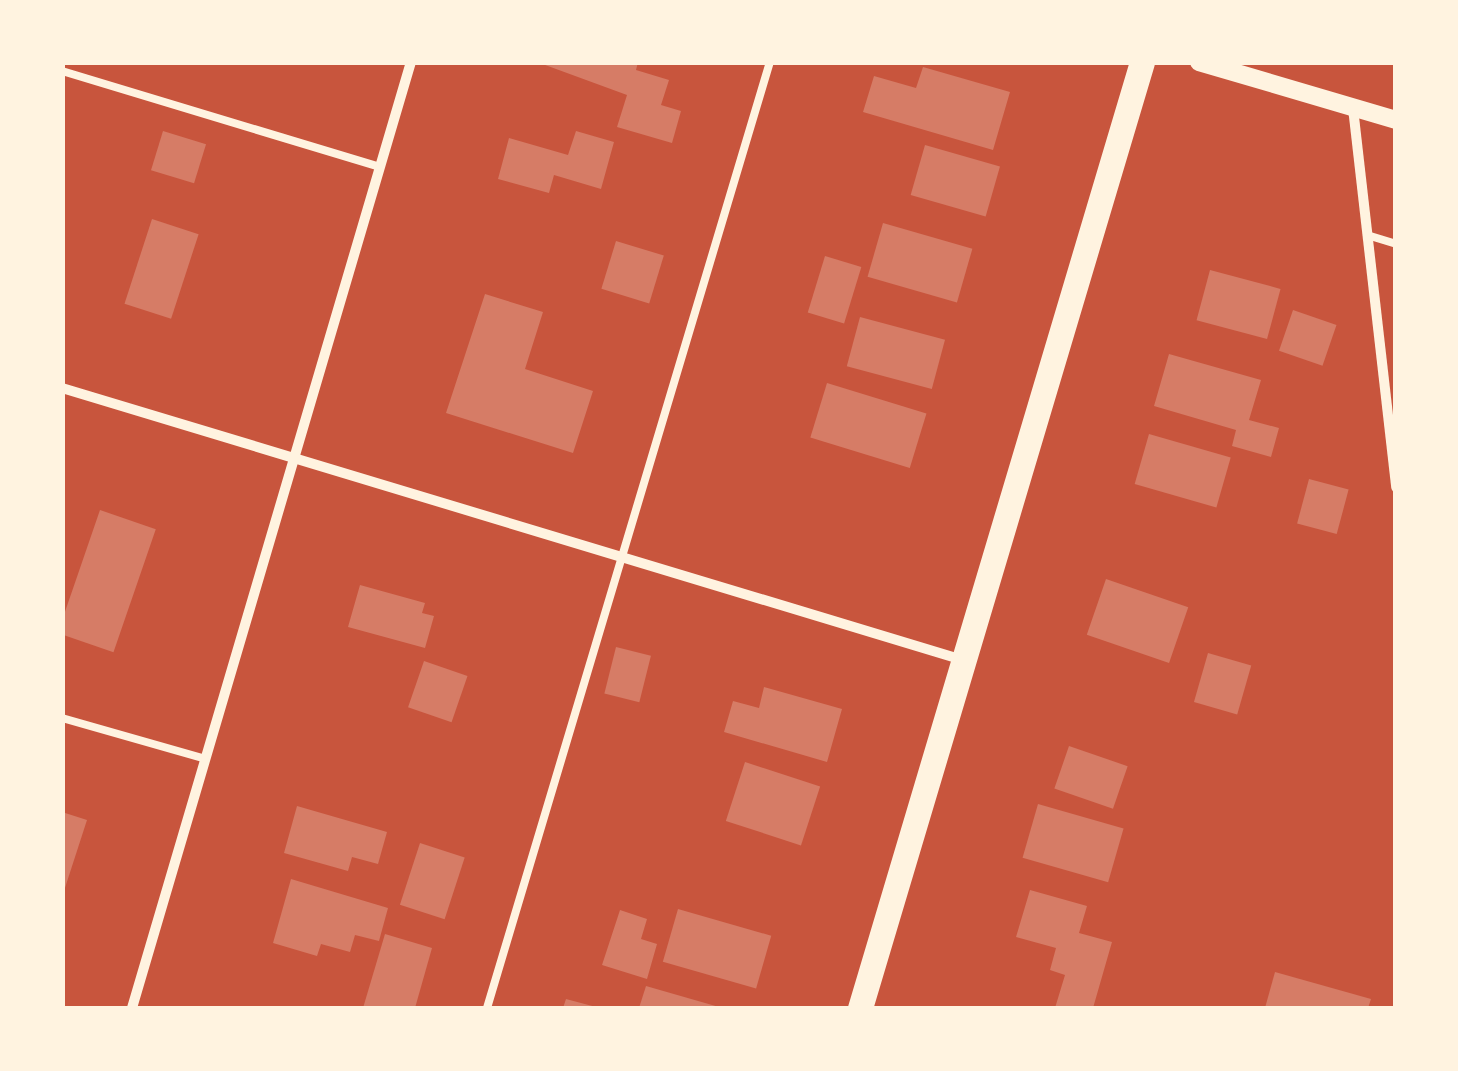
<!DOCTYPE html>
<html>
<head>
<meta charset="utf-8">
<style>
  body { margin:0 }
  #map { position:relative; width:1458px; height:1071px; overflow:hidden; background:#c8553d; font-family:"Libre Baskerville",serif }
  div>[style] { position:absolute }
  .building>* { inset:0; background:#d67c66; transform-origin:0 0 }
  .service>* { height:8px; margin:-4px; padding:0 4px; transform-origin:4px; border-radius:4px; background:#fff3e0 }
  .minor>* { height:10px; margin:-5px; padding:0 5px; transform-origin:5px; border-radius:5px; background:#fff3e0 }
  .tertiary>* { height:18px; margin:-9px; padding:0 9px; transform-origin:9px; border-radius:9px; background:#fff3e0 }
  .primary>* { height:25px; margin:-12.5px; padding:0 12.5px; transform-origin:12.5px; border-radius:12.5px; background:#fff3e0 }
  span { translate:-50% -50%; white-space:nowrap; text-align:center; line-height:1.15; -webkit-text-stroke:10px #fff3e0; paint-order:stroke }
  .frame { position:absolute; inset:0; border:65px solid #fff3e0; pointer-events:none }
</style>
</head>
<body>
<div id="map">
  <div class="building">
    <i style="clip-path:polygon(537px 62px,638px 62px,636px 70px,669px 80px,661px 105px,681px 111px,672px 143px,617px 127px,627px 95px)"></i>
    <i style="clip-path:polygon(923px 67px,1010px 92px,993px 150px,863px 112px,874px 76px,916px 88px)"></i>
    <i style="left:163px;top:131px;width:45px;height:41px;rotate:17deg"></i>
    <i style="clip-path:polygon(576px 131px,614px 142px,601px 189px,554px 175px,549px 193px,498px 179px,509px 138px,568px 155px)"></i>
    <i style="left:925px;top:145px;width:78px;height:52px;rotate:16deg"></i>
    <i style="left:152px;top:219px;width:49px;height:89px;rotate:18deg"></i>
    <i style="left:883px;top:223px;width:93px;height:56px;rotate:16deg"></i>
    <i style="left:616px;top:241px;width:50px;height:50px;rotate:17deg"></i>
    <i style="left:825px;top:256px;width:38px;height:59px;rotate:17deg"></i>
    <i style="left:1210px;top:270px;width:73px;height:52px;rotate:15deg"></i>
    <i style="clip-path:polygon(485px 294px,543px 312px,525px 369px,593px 391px,573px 453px,446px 413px)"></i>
    <i style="left:1293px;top:310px;width:46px;height:43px;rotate:19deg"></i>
    <i style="left:860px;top:317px;width:88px;height:51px;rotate:15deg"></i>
    <i style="clip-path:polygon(1169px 354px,1261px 380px,1249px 420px,1279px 428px,1271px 457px,1232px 446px,1236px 430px,1154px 406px)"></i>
    <i style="left:827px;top:383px;width:104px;height:57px;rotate:17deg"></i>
    <i style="left:1149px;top:434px;width:85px;height:52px;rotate:16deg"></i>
    <i style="left:1309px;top:479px;width:41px;height:46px;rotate:15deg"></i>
    <i style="left:100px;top:510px;width:59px;height:130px;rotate:19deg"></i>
    <i style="left:1106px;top:579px;width:87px;height:59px;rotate:19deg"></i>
    <i style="clip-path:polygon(360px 585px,425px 603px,422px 613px,434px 616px,425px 648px,348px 627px)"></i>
    <i style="left:616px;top:647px;width:36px;height:48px;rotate:14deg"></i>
    <i style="left:1208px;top:653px;width:45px;height:51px;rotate:16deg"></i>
    <i style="left:424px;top:661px;width:46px;height:49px;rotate:19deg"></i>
    <i style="clip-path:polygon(764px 687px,842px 709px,827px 762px,724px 732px,733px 701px,759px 708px)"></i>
    <i style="left:1069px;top:746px;width:62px;height:45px;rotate:19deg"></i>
    <i style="left:745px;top:762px;width:79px;height:62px;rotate:18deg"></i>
    <i style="left:1038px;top:804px;width:89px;height:56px;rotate:16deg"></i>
    <i style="clip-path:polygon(297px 806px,387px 832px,378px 864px,352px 857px,348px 871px,284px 853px)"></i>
    <i style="clip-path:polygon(62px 812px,87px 820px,63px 894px,62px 894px)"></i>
    <i style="left:420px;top:843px;width:47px;height:65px;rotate:18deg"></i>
    <i style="clip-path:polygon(291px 879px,388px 908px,379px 941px,355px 935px,350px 952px,321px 944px,317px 956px,273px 943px)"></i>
    <i style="clip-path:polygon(1030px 890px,1087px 906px,1079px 933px,1112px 942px,1093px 1008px,1055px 1008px,1065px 975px,1050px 970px,1056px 948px,1016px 937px)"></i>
    <i style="left:678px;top:909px;width:97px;height:55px;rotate:16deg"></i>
    <i style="clip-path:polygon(620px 910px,647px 919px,641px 939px,657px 944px,647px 979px,602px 965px)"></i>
    <i style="clip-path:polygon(385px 934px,432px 948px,415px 1008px,363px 1008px)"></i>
    <i style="clip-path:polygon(1275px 972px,1371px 999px,1368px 1008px,1265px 1008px)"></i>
    <i style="clip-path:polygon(646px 986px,719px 1007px,719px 1008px,639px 1008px)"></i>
    <i style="clip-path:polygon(566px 999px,596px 1007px,596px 1008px,563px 1008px)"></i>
  </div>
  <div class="service">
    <i style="left:62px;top:71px;width:331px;rotate:16.8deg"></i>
    <i style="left:1367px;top:235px;width:30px;rotate:17deg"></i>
    <i style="left:62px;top:718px;width:146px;rotate:15.9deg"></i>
    <i style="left:487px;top:1008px;width:987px;rotate:-73.35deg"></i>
  </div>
  <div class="minor">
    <i style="left:1353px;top:108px;width:382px;rotate:83.5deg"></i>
    <i style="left:62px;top:388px;width:941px;rotate:16.8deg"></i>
    <i style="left:132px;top:1008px;width:986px;rotate:-73.57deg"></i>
  </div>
  <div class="tertiary">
    <i style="left:1199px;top:62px;width:205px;rotate:16.4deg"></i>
  </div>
  <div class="primary">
    <i style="left:860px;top:1008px;width:987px;rotate:-73.4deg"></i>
  </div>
  <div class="frame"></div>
</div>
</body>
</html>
